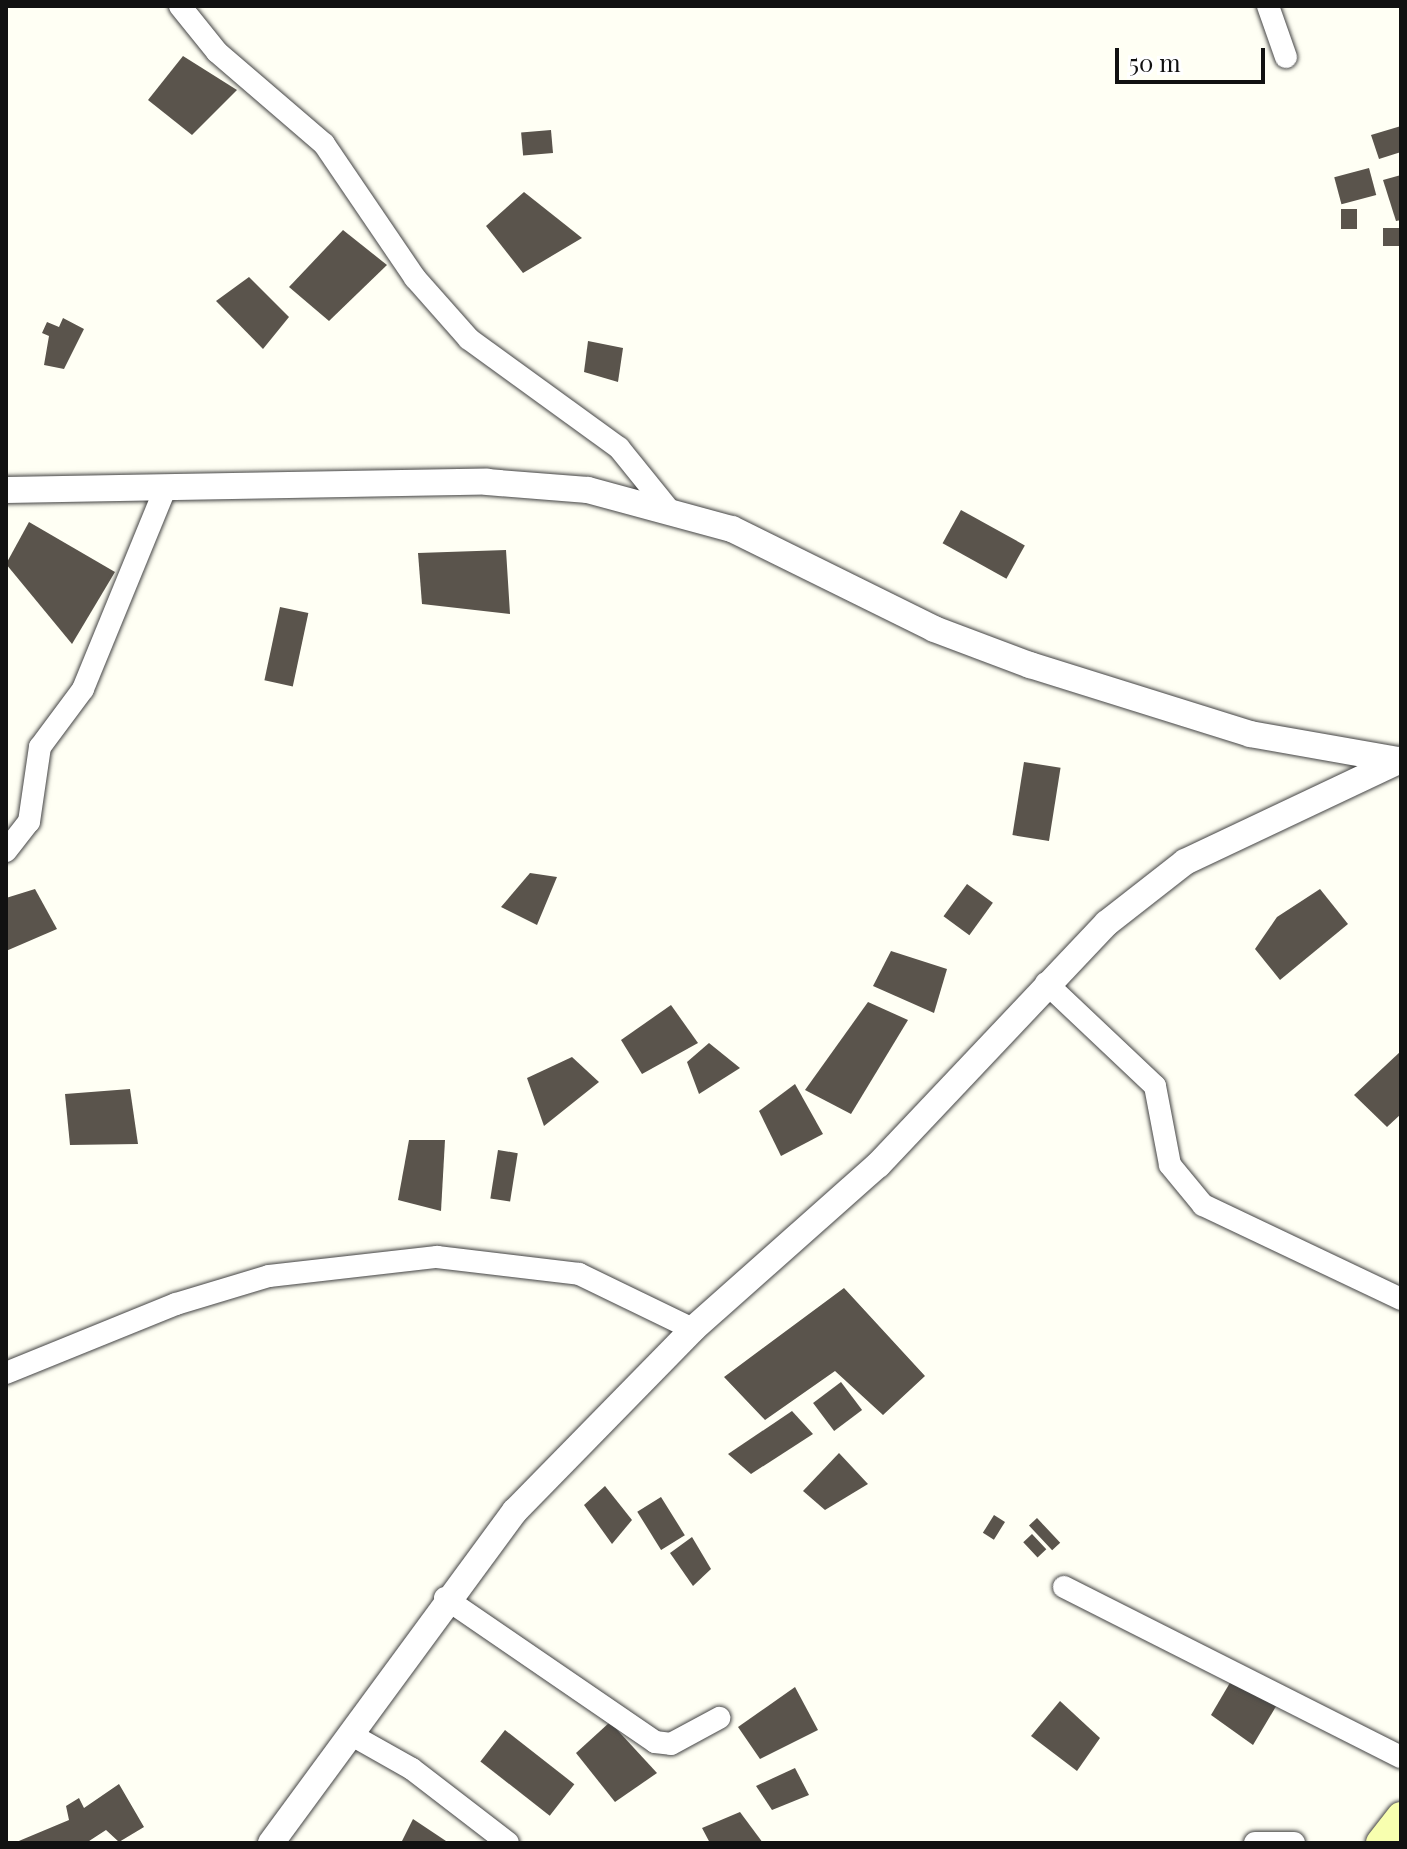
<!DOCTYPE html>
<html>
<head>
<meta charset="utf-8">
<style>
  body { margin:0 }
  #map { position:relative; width:1407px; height:1849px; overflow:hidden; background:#fffff4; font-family:"Playfair Display",serif }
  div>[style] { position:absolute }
  .building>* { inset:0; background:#5a544c; transform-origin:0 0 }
  .roads { filter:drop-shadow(0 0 2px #444) drop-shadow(0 0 2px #444) }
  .minor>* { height:22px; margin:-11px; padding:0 11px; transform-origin:11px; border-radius:11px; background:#fff }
  .tertiary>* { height:26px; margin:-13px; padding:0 13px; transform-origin:13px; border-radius:13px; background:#fff }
  .secondary>* { height:30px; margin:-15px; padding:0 15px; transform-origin:15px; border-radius:15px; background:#f8ffaf }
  span { translate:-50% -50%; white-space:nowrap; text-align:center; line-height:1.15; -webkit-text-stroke:8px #fff; paint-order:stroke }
  .frame { position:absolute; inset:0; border:8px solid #111; pointer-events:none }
  .scale { position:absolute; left:1115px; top:48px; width:150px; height:36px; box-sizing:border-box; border:4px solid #111; border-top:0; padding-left:10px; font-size:24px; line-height:28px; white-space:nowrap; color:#111; -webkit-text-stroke:6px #fff; paint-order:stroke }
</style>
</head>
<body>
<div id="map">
  <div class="building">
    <i style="clip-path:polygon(183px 56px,237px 90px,192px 135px,148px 100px)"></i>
    <i style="clip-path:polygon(1401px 126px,1401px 152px,1379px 159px,1371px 135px)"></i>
    <i style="left:551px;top:130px;width:23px;height:30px;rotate:85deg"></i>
    <i style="left:1369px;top:168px;width:28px;height:36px;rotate:75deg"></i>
    <i style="clip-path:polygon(1401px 175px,1401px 220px,1396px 221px,1383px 180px)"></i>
    <i style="clip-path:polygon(524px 192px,582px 238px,523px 273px,486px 226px)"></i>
    <i style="left:1357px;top:209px;width:20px;height:16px;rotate:90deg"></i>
    <i style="left:1401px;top:228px;width:18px;height:18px;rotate:90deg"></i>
    <i style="clip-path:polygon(343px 230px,387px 265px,329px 321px,289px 287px)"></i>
    <i style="clip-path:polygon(249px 277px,289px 317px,263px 349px,216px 301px)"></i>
    <i style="clip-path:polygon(63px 318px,84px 329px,64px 369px,44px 365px,49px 336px,42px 333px,47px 322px,59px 327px)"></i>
    <i style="clip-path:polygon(588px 341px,623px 348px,618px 382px,584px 372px)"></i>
    <i style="left:961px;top:510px;width:73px;height:38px;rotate:29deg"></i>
    <i style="clip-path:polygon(29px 522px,115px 572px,72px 644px,6px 564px)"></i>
    <i style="clip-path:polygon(506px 550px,510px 614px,422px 604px,418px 553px)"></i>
    <i style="left:280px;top:607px;width:29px;height:75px;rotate:12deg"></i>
    <i style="left:1024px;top:762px;width:37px;height:74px;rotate:9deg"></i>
    <i style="clip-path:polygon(530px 873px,557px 877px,537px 925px,501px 907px)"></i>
    <i style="left:967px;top:884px;width:32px;height:40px;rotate:36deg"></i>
    <i style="clip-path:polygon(35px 889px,57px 929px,6px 951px,6px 898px)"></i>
    <i style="clip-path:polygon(1320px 889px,1348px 924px,1280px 980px,1255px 949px,1277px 917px)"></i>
    <i style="clip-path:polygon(891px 951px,947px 969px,934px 1013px,873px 986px)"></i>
    <i style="clip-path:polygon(868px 1002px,908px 1020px,851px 1114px,805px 1090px)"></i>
    <i style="clip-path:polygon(671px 1005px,698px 1043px,642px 1074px,621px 1040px)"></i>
    <i style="clip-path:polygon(709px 1043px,740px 1068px,699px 1094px,687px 1062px)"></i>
    <i style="clip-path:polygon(1401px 1051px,1401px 1114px,1387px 1127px,1354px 1095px)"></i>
    <i style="clip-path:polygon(572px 1057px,599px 1082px,544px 1126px,527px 1078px)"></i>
    <i style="clip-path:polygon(795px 1084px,823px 1134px,781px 1156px,759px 1111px)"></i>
    <i style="clip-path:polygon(130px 1089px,138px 1144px,70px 1145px,65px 1094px)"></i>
    <i style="clip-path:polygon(409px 1140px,445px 1140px,441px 1211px,398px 1200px)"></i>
    <i style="left:498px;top:1150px;width:20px;height:49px;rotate:9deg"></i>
    <i style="clip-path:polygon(844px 1288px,925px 1376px,883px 1415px,835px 1371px,765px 1420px,724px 1377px)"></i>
    <i style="left:841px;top:1382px;width:35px;height:35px;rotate:53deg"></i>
    <i style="clip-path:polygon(792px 1411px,813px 1434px,751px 1474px,728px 1454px)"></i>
    <i style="clip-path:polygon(839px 1453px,868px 1484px,825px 1510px,803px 1491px)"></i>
    <i style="clip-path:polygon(605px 1486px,632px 1520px,612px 1544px,584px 1505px)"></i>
    <i style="left:661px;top:1497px;width:45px;height:28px;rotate:58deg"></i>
    <i style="left:994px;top:1515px;width:13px;height:21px;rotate:32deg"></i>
    <i style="left:1037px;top:1518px;width:34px;height:11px;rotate:47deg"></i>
    <i style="left:1032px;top:1534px;width:21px;height:12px;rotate:47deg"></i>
    <i style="clip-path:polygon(692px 1537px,711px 1569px,693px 1586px,670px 1553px)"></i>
    <i style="clip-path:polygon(1231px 1681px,1278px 1703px,1253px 1745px,1211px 1715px)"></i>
    <i style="clip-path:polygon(795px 1687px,818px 1730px,760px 1759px,738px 1727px)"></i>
    <i style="clip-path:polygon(1060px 1701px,1100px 1738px,1077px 1771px,1031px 1736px)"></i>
    <i style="clip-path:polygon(610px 1722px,657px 1773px,615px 1802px,576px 1753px)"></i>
    <i style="left:505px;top:1730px;width:88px;height:40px;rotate:38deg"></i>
    <i style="clip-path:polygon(795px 1768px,809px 1795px,772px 1810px,756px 1786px)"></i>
    <i style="clip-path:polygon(119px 1784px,144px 1827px,119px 1842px,106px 1830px,86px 1843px,14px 1843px,69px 1820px,66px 1806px,79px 1798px,84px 1808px)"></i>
    <i style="clip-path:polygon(740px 1812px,763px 1843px,710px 1843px,702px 1828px)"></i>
    <i style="clip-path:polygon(413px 1819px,449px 1843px,401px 1843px)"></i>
  </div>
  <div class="roads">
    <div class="minor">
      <i style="left:180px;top:6px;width:59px;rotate:51.2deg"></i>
      <i style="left:217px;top:52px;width:141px;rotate:40.7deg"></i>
      <i style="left:324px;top:144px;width:162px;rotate:55.8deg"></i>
      <i style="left:415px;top:278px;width:81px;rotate:48.5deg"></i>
      <i style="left:469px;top:339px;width:185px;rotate:36deg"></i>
      <i style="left:619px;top:448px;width:75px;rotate:51deg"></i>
      <i style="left:1268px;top:6px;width:54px;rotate:70.6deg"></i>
      <i style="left:6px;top:851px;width:37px;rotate:-52deg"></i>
      <i style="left:29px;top:822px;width:76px;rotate:-81.7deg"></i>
      <i style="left:40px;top:747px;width:72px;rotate:-53.4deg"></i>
      <i style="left:83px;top:689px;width:218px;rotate:-67.7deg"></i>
      <i style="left:1046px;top:983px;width:150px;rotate:43.4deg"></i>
      <i style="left:1155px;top:1086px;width:80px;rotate:79.2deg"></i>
      <i style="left:1170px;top:1165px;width:52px;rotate:50.5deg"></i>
      <i style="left:1203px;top:1205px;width:219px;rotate:25.4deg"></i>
      <i style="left:6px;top:1373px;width:183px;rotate:-22.1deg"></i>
      <i style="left:176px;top:1304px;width:97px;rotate:-16.8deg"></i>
      <i style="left:269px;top:1276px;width:169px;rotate:-6.5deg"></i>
      <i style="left:437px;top:1257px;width:143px;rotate:6.8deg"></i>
      <i style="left:579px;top:1274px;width:127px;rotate:25.8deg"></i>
      <i style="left:1064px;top:1587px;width:377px;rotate:26.8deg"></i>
      <i style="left:445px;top:1598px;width:255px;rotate:34.4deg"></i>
      <i style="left:655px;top:1742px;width:16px;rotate:7deg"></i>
      <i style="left:671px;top:1744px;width:55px;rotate:-28.4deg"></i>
      <i style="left:350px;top:1734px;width:71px;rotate:29.4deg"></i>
      <i style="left:412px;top:1769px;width:121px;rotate:37.6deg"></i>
      <i style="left:1255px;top:1843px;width:39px"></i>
    </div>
    <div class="tertiary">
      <i style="left:6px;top:490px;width:481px;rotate:-1deg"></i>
      <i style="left:487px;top:482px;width:101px;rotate:4.5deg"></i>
      <i style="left:588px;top:490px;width:149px;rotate:15.2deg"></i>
      <i style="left:732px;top:529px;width:225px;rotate:26.3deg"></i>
      <i style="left:934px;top:629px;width:103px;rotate:20.6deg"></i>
      <i style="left:1030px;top:665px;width:231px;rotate:17.4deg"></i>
      <i style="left:1250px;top:734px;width:149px;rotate:10deg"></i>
      <i style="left:271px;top:1843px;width:412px;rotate:-53.7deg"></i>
      <i style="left:515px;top:1511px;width:255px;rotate:-45.6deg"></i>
      <i style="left:693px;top:1329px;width:247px;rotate:-41.6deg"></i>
      <i style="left:878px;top:1165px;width:333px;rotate:-46.6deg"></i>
      <i style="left:1107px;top:923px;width:99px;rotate:-38deg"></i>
      <i style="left:1185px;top:862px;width:239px;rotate:-25.3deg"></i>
    </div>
    <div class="secondary">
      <i style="left:1381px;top:1843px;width:33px;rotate:-52deg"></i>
    </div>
  </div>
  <div class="frame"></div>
  <div class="scale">50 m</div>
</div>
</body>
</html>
